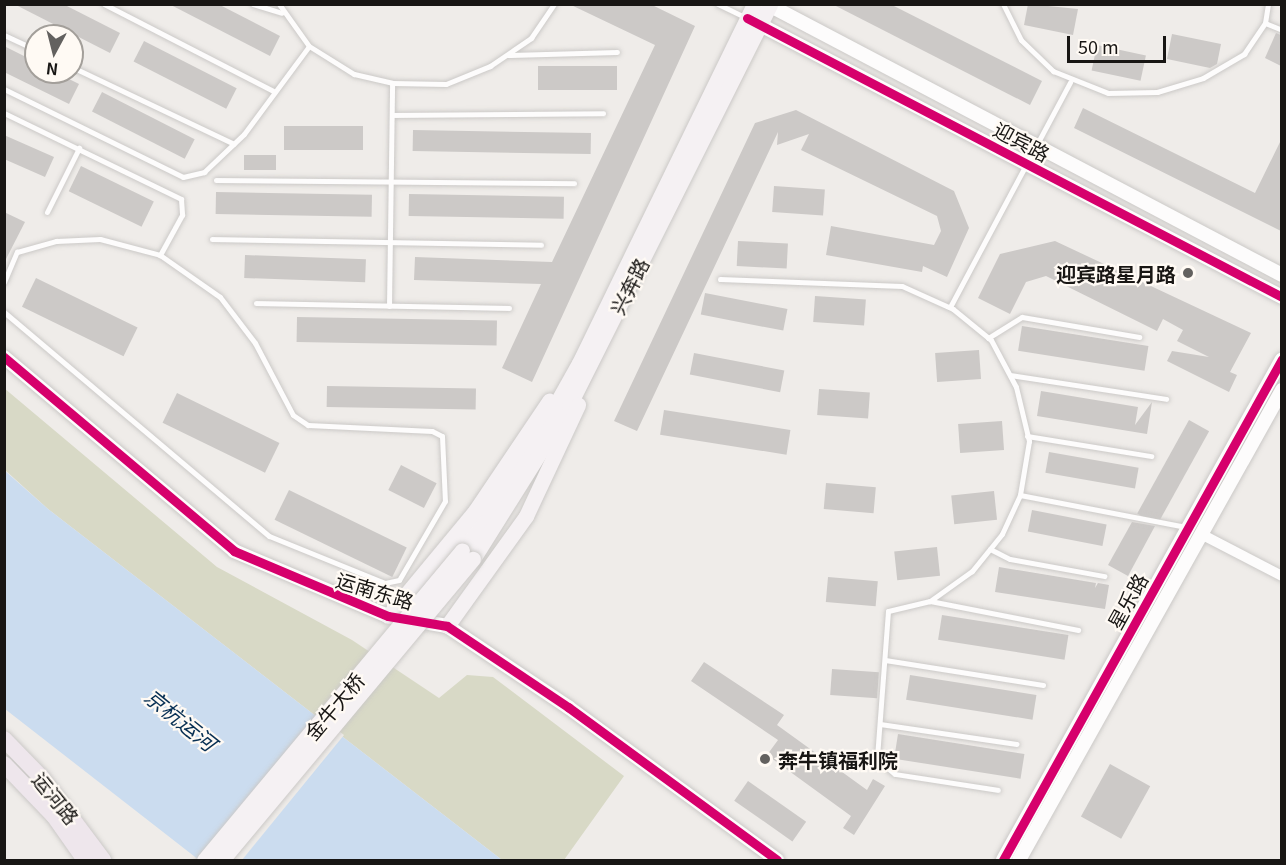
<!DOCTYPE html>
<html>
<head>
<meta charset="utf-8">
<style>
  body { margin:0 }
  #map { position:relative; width:1286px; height:865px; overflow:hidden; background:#efece9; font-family:Georgia,"Noto Sans SC",serif }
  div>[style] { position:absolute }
  .green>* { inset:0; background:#d8d9c6 }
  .water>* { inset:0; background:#cbdcef }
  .pier>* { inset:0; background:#efece9 }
  .building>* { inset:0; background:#ccc9c7; transform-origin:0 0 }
  .roads { filter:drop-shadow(0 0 2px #cbc9c7) drop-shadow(0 0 2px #cbc9c7) }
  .service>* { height:5px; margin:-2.5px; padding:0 2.5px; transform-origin:2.5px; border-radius:2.5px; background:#fdfcfc }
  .minor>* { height:10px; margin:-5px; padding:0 5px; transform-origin:5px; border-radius:5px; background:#fdfcfc }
  .tertiary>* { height:14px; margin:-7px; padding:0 7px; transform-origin:7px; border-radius:7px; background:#fdfcfc }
  .secondary>* { height:15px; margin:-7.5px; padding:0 7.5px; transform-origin:7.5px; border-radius:7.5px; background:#f5f1f3 }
  .primary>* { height:16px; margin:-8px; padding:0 8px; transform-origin:8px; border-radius:8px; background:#eee6ec }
  .bridges { filter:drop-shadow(0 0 2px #cbc9c7) drop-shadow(0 0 2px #cbc9c7) }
  .secondary-bridge>* { height:15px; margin:-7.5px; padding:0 7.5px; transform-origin:7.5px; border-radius:7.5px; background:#f5f1f3 }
  .cycleway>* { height:9px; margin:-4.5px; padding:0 4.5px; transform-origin:4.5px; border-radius:4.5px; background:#d6006c }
  .dots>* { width:16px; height:16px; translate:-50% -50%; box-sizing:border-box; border:3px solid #fffaf4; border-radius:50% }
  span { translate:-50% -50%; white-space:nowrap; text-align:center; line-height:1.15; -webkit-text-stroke:4.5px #fffaf4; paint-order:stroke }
  .street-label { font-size:20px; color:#181614 }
  .poi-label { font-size:20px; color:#181614; font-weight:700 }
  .right { translate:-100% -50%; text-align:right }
  .left { translate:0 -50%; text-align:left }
  .water-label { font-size:21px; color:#072f53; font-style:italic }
  .frame { position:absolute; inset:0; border:6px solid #181614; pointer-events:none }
  .north { position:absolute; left:24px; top:24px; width:60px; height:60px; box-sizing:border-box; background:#fffaf4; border:2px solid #a39f9a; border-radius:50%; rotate:187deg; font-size:16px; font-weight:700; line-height:24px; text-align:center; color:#181614 }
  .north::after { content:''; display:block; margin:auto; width:21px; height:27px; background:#63615f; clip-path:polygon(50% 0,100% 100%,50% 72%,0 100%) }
  .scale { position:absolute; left:1067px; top:36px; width:99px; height:27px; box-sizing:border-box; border:3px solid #181614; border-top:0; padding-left:8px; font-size:18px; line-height:21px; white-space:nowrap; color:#181614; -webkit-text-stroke:4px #fffaf4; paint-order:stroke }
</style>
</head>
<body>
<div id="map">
  <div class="green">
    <i style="clip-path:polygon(4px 388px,217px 567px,352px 640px,439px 698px,467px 675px,493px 677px,624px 776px,564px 860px,502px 860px,48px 509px,5px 470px)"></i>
  </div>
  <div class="water">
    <i style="clip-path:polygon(4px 470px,48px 509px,502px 860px,199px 860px,5px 709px)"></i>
  </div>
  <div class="pier">
    <i style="clip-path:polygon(319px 716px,344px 735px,242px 860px,200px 860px)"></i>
  </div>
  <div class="building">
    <i style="clip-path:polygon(14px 4px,63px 4px,120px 33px,110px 53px)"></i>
    <i style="clip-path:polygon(169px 4px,218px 4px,280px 36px,270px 56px)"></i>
    <i style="clip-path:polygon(569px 4px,650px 4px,695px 26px,532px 382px,502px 368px,541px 284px,414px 280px,415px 257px,552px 262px,655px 45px)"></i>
    <i style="clip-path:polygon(832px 4px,890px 4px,1042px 81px,1030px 105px)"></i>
    <i style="clip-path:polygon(1028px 4px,1078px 9px,1073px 35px,1024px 25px)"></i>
    <i style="clip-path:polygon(1276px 33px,1281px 35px,1281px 66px,1265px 58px)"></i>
    <i style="clip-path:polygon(1172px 34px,1221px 44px,1217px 64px,1210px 68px,1167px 59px)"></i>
    <i style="left:144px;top:41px;width:104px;height:23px;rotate:27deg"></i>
    <i style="left:1097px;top:45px;width:50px;height:26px;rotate:12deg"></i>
    <i style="clip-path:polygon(4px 46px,36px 62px,36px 72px,55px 72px,79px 84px,69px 104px,4px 72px)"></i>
    <i style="left:538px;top:66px;width:79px;height:24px"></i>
    <i style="left:102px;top:92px;width:104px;height:22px;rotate:27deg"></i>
    <i style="clip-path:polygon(1083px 108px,1255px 193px,1281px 140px,1281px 231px,1074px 128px)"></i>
    <i style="clip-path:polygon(796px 110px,954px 191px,969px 228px,947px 277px,923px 266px,922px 272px,826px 255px,831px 226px,934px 245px,941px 231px,937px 216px,801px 150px,809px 134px,777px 145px,778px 132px,637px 431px,614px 421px,755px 123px)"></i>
    <i style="left:284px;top:126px;width:79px;height:24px"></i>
    <i style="left:413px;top:130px;width:178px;height:21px;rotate:1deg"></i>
    <i style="clip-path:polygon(4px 135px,54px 157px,45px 177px,4px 159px)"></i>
    <i style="left:244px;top:155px;width:32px;height:15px"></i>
    <i style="left:81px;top:166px;width:81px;height:28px;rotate:26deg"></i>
    <i style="left:774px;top:186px;width:51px;height:26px;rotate:4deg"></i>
    <i style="left:216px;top:192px;width:156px;height:22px;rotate:1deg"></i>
    <i style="left:409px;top:194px;width:155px;height:22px;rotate:1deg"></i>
    <i style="clip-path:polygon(4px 212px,25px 222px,4px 263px)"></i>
    <i style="left:738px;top:241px;width:50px;height:25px;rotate:3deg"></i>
    <i style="clip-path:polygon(1055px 241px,1251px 333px,1230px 372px,1237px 375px,1229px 392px,1167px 361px,1172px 351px,1209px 357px,1177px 341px,1183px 330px,1163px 319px,1157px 331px,1046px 276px,1026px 282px,1010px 314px,978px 298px,1000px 254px)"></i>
    <i style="left:245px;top:255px;width:121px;height:23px;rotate:2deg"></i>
    <i style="left:36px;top:278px;width:113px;height:32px;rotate:26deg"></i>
    <i style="left:705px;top:293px;width:84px;height:22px;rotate:11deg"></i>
    <i style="left:815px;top:296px;width:51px;height:26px;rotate:4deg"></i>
    <i style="left:297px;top:317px;width:200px;height:25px;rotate:1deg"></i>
    <i style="left:1022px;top:326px;width:128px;height:25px;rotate:9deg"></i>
    <i style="left:979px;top:350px;width:29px;height:44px;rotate:86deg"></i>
    <i style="left:694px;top:353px;width:92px;height:22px;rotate:11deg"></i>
    <i style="left:327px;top:386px;width:149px;height:21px;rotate:1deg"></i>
    <i style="left:819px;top:389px;width:51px;height:26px;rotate:4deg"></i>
    <i style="clip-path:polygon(1041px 391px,1138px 407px,1135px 425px,1152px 402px,1147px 434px,1037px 416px)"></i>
    <i style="left:177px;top:393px;width:114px;height:33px;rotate:26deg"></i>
    <i style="left:664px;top:410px;width:128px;height:25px;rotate:9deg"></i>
    <i style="left:1189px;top:420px;width:23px;height:107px;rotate:29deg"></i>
    <i style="left:1002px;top:421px;width:29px;height:44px;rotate:86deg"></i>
    <i style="left:1049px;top:452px;width:91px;height:21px;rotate:10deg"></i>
    <i style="left:401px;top:465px;width:40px;height:28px;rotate:27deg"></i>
    <i style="left:826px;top:483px;width:50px;height:26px;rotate:5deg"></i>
    <i style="left:289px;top:490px;width:131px;height:33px;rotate:26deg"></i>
    <i style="left:994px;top:491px;width:29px;height:43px;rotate:84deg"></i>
    <i style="left:1032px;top:510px;width:76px;height:22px;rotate:11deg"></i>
    <i style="clip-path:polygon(1132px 522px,1155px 526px,1128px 576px,1108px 565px)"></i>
    <i style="left:937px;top:547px;width:29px;height:43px;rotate:84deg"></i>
    <i style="clip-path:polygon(999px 567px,1096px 583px,1095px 588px,1098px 583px,1109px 585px,1105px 609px,995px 592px)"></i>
    <i style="left:828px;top:577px;width:50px;height:25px;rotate:5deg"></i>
    <i style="left:942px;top:615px;width:128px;height:25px;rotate:9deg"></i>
    <i style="clip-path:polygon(704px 662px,784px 715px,777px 725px,867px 790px,873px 779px,885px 786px,854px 835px,843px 828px,851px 816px,767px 755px,778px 740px,691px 681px)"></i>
    <i style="left:832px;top:669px;width:47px;height:26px;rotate:4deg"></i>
    <i style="left:910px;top:675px;width:128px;height:25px;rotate:9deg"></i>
    <i style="left:898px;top:734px;width:128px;height:25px;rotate:9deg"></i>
    <i style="left:1110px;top:764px;width:46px;height:60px;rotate:29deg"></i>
    <i style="left:748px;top:781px;width:71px;height:24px;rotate:35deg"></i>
  </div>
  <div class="roads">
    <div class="service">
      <i style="left:104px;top:4px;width:192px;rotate:27.2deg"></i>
      <i style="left:253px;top:4px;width:30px;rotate:17deg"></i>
      <i style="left:279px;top:4px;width:52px;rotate:54.5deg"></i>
      <i style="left:309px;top:46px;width:53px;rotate:31.9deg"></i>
      <i style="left:354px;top:74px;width:39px;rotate:13deg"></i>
      <i style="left:392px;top:83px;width:54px;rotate:1.1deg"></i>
      <i style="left:446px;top:84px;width:48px;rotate:-22.2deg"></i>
      <i style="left:490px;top:66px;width:50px;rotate:-34.3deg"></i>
      <i style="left:531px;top:38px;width:41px;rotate:-55.9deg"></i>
      <i style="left:718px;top:4px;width:32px;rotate:26deg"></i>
      <i style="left:1003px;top:4px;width:40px;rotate:63.4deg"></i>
      <i style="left:1021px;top:40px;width:45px;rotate:44.1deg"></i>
      <i style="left:1053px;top:71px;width:59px;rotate:21.8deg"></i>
      <i style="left:1108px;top:93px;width:49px;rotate:-1.2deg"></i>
      <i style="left:1157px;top:92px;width:48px;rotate:-16.9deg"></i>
      <i style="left:1203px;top:78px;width:48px;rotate:-30.3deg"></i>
      <i style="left:1244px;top:54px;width:37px;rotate:-56deg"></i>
      <i style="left:1265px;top:23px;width:19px;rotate:-81deg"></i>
      <i style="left:1265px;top:23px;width:18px;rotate:22deg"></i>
      <i style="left:4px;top:35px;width:35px;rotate:25deg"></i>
      <i style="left:508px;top:55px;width:109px;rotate:-1.6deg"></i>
      <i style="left:72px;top:67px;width:179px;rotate:25.4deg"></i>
      <i style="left:4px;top:89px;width:199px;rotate:26.2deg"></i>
      <i style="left:183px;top:177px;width:22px;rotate:-13deg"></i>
      <i style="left:204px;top:172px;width:55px;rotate:-43.5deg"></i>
      <i style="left:244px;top:134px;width:109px;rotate:-53.5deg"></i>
      <i style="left:4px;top:113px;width:197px;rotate:25.9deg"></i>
      <i style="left:181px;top:199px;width:16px;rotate:86deg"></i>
      <i style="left:182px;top:215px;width:46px;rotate:118.8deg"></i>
      <i style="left:392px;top:115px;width:211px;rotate:-0.5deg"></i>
      <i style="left:216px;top:180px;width:358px;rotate:0.5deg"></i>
      <i style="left:47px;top:212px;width:72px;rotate:-63.4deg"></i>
      <i style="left:212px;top:239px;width:329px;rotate:1deg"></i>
      <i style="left:720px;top:279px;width:182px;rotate:2.2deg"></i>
      <i style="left:902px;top:286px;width:56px;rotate:24.3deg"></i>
      <i style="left:953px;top:309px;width:49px;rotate:39.2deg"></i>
      <i style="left:991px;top:340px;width:53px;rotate:62deg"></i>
      <i style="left:1016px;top:387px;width:56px;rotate:76.5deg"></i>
      <i style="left:1029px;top:441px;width:55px;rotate:99.5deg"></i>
      <i style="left:1020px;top:495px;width:43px;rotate:114.8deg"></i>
      <i style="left:1002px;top:534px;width:48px;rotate:129deg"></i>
      <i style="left:972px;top:571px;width:52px;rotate:144.5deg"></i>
      <i style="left:930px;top:601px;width:43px;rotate:166.6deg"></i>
      <i style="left:888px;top:611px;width:148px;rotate:94.3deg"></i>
      <i style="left:877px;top:759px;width:23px;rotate:40deg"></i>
      <i style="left:895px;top:774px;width:104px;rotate:8.8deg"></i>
      <i style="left:4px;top:282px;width:33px;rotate:-67deg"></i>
      <i style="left:17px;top:252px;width:41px;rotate:-15.8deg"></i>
      <i style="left:56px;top:241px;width:44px;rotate:-2.6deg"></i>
      <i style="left:100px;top:239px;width:62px;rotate:14.9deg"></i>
      <i style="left:160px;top:255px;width:73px;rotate:35deg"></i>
      <i style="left:220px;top:297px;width:58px;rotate:52.7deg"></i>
      <i style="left:255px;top:343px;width:81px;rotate:62.2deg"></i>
      <i style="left:293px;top:415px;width:18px;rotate:34deg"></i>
      <i style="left:308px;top:425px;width:124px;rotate:2.8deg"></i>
      <i style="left:432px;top:431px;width:11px;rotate:27deg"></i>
      <i style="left:442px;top:436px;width:65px;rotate:87.4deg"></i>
      <i style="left:445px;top:501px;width:91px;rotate:120.2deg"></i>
      <i style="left:399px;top:580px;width:14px;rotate:168deg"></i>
      <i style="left:385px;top:583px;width:125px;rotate:-157.9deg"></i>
      <i style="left:269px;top:536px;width:347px;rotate:-139.8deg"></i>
      <i style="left:256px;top:303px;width:253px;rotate:1.1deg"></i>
      <i style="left:389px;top:306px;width:223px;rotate:-89.2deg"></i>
      <i style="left:950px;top:307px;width:255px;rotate:-61.9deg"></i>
      <i style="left:988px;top:338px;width:40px;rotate:-32deg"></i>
      <i style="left:1022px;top:317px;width:119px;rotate:9.7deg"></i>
      <i style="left:1010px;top:375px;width:158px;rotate:8.7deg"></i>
      <i style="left:1027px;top:436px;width:126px;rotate:9.2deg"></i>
      <i style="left:1020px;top:495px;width:169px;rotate:10.9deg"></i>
      <i style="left:990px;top:549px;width:22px;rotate:27deg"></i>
      <i style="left:1010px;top:559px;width:96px;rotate:10.3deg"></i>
      <i style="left:930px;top:601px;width:151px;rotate:11.1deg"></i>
      <i style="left:885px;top:660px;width:160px;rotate:9deg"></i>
      <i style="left:880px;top:724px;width:138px;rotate:8.3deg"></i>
    </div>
    <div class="minor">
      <i style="left:1201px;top:534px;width:91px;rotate:27.4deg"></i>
    </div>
    <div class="tertiary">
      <i style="left:767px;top:4px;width:582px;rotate:27.75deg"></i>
      <i style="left:751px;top:20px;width:599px;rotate:27.55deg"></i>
      <i style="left:4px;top:357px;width:301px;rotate:40.1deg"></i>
      <i style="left:234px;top:551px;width:167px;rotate:22.9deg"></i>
      <i style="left:388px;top:616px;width:60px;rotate:9.6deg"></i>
      <i style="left:447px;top:626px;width:146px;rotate:33.8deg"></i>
      <i style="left:568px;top:707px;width:259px;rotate:36.2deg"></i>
      <i style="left:1003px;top:860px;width:573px;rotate:-60.89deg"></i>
      <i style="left:1019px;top:860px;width:539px;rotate:-60.77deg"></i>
    </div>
    <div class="secondary">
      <i style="left:462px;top:550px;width:106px;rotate:-55deg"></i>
      <i style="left:523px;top:463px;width:115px;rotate:-60.8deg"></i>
      <i style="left:579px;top:363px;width:399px;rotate:-64deg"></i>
      <i style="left:473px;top:559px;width:181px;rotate:-57.9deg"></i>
      <i style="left:569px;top:406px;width:449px;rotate:-63.4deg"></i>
      <i style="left:388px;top:616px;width:136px;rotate:-50.4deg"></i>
      <i style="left:475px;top:511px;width:133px;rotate:-56.1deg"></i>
      <i style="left:447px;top:626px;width:135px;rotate:-54.3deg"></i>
      <i style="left:526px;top:516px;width:123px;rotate:-64.9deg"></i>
    </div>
    <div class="primary">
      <i style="left:4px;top:739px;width:53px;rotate:45.8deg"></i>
      <i style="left:41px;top:777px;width:104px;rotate:53.2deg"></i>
      <i style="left:4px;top:764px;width:72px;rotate:46.1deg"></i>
      <i style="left:54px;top:816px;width:54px;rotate:54.8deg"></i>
    </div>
  </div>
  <div class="bridges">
    <div class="secondary-bridge">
      <i style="left:204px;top:860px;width:403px;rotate:-50.2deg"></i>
      <i style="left:222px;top:860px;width:392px;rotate:-50.2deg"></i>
    </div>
  </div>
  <div class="cycleway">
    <i style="left:747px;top:18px;width:603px;rotate:27.54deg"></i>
    <i style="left:4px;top:357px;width:301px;rotate:40.1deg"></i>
    <i style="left:234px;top:551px;width:167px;rotate:22.9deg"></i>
    <i style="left:388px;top:616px;width:60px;rotate:9.6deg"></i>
    <i style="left:447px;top:626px;width:146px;rotate:33.8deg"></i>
    <i style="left:568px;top:707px;width:259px;rotate:36.2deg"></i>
    <i style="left:1003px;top:860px;width:573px;rotate:-60.89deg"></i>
  </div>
  <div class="dots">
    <i style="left:1188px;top:273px;background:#63615f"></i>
    <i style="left:765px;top:759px;background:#63615f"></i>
  </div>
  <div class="street-label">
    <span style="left:1022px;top:141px;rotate:28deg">迎宾路</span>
    <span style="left:629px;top:286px;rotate:-63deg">兴奔路</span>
    <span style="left:375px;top:590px;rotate:17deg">运南东路</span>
    <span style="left:1127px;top:601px;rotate:-61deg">星乐路</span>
    <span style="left:334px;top:706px;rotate:-50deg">金牛大桥</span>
    <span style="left:56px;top:798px;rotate:51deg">运河路</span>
  </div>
  <div class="poi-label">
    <span class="right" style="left:1176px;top:273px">迎宾路星月路</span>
    <span class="left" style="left:778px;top:759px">奔牛镇福利院</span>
  </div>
  <div class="water-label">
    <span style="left:181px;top:719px;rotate:39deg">京杭运河</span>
  </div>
  <div class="frame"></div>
  <div class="north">N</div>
  <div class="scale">50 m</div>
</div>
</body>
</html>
